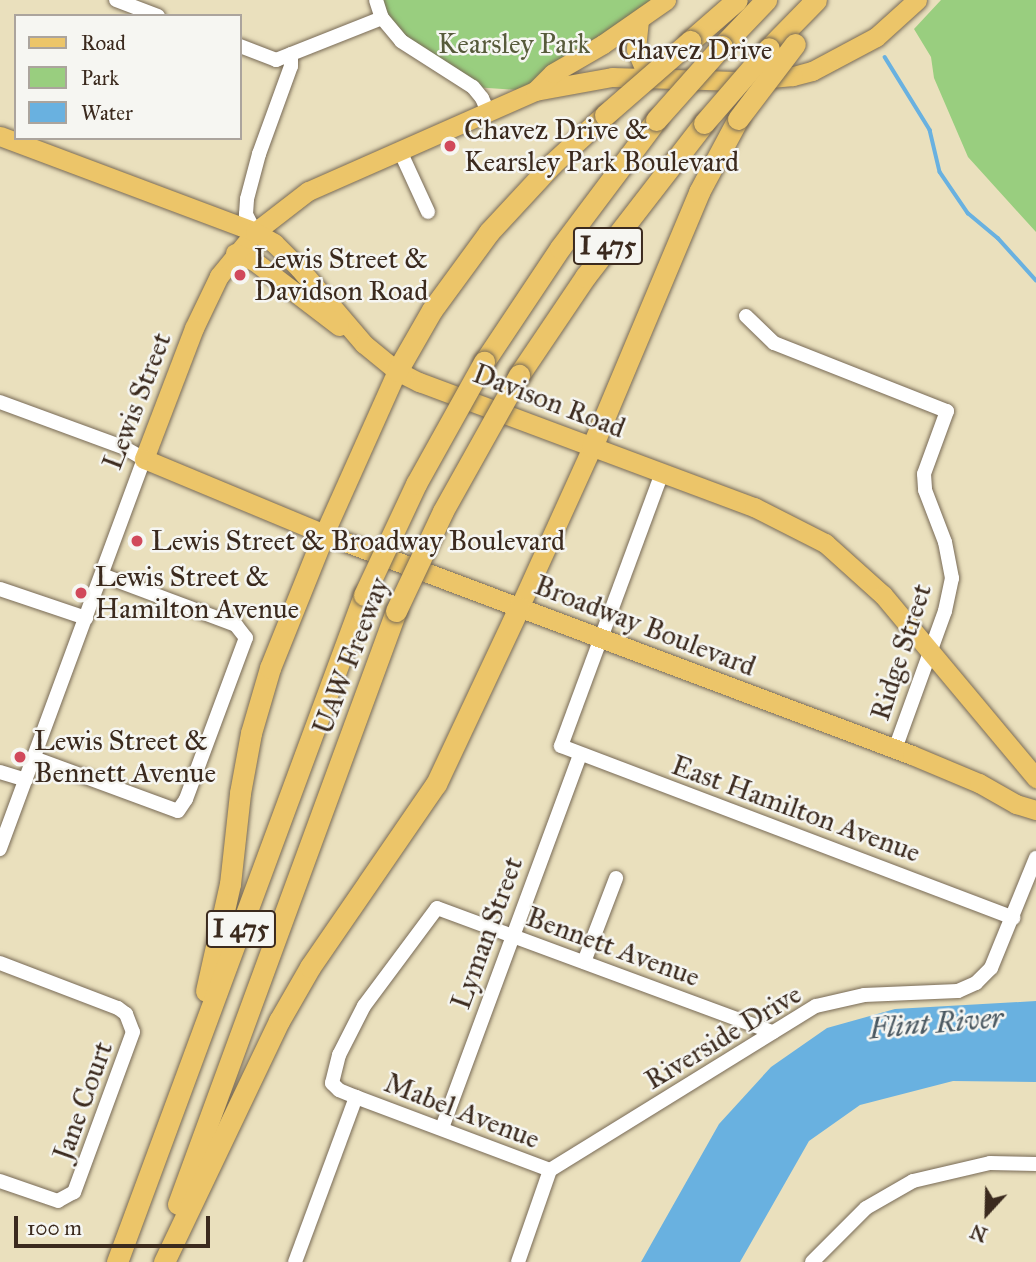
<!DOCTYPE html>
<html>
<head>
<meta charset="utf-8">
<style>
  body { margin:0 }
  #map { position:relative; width:1036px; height:1262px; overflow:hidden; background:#eae0bd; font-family:"IM FELL Great Primer",serif }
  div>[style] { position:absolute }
  .green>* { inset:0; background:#99ce7f }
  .water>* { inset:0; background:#69b1e0 }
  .stream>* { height:3.5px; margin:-1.75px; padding:0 1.75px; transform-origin:1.75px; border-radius:1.75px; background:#69b1e0 }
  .roads { filter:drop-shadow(0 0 2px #786a56) drop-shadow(0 0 2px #786a56) }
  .minor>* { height:14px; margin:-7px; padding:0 7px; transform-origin:7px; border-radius:7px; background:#fff }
  .major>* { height:19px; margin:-9.5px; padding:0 9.5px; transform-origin:9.5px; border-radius:9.5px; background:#ecc569 }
  .highway>* { height:21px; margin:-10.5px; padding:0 10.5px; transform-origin:10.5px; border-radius:10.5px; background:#ecc569 }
  .bridges { filter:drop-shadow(0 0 2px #786a56) drop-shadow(0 0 2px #786a56) }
  .highway-bridge>* { height:21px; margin:-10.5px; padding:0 10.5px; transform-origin:10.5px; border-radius:10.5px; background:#ecc569 }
  .dots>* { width:19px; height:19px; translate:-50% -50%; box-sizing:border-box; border:4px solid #f6f6f2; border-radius:50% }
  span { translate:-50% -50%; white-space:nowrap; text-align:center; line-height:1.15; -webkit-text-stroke:5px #f6f6f2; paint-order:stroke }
  .shield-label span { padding:2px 5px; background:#f6f6f2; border:2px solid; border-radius:5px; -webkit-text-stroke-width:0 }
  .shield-label { font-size:26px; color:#3b2a1e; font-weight:700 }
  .park-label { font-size:28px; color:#575b3b }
  .street-label { font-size:28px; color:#3b2a1e }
  .poi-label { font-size:28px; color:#3b2a1e }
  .left { translate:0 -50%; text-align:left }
  .water-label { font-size:30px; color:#4b5962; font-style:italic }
  .legend { position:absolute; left:14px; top:14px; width:228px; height:126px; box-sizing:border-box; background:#f6f6f2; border:2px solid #aba49d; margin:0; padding:9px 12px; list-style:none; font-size:21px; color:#3b2a1e }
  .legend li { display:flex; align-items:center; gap:14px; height:35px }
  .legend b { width:35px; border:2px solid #aba49d }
  .north { position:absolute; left:952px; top:1178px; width:70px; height:70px; -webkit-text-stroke:5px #f6f6f2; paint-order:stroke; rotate:202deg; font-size:19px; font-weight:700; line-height:28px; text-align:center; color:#3b2a1e }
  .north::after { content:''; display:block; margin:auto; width:24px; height:32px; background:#3b2a1e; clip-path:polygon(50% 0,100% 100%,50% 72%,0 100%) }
  .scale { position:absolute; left:14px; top:1216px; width:196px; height:32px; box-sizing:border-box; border:4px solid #3b2a1e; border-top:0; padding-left:9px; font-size:21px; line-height:24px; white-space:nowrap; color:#3b2a1e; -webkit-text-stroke:5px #f6f6f2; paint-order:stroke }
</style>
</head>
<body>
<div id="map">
  <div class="green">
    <i style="clip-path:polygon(376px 0,660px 0,535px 91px,473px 87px,411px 49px)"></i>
    <i style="clip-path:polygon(941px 0,1036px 0,1036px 232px,968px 157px,934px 78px,931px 57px,914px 29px)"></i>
  </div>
  <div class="water">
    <i style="clip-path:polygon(1036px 1001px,1036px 1082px,953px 1081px,860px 1105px,809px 1141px,740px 1262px,641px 1262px,719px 1124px,771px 1067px,827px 1028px,895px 1009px)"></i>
  </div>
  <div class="stream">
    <i style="left:885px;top:57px;width:86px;rotate:58.3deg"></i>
    <i style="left:930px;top:130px;width:43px;rotate:76.6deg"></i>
    <i style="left:940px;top:172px;width:50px;rotate:55.7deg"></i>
    <i style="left:968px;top:213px;width:39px;rotate:40deg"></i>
    <i style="left:998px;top:238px;width:57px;rotate:47.9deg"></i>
  </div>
  <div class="roads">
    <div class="minor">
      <i style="left:116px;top:0;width:45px;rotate:20.9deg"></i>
      <i style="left:376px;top:0;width:19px;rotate:72deg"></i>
      <i style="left:382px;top:18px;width:30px;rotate:50deg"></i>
      <i style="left:401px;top:41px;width:85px;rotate:32.6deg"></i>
      <i style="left:473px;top:87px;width:14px;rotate:51deg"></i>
      <i style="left:482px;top:98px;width:15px;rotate:67deg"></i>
      <i style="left:240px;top:46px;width:39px;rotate:21deg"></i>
      <i style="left:276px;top:60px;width:114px;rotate:-21.6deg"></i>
      <i style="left:400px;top:151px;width:67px;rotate:65.3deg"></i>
      <i style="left:255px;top:232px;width:20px;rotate:-117deg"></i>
      <i style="left:246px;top:214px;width:15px;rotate:-86deg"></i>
      <i style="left:247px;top:199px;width:47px;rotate:-75.1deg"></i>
      <i style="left:259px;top:154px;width:94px;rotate:-70deg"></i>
      <i style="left:291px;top:66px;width:12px;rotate:-90deg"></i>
      <i style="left:746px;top:316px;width:39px;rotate:44deg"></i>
      <i style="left:774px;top:343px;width:186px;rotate:21.5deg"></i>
      <i style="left:947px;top:411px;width:67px;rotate:110.1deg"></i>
      <i style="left:924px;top:474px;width:16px;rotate:86deg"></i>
      <i style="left:925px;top:490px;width:56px;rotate:69deg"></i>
      <i style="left:945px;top:542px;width:37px;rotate:79deg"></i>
      <i style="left:952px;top:578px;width:34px;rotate:102deg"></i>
      <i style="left:945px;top:611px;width:147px;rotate:109.9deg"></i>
      <i style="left:0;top:402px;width:133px;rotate:20.2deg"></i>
      <i style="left:125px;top:448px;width:22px;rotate:30deg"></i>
      <i style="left:144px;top:459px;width:416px;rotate:110.3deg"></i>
      <i style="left:662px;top:473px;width:291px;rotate:110.3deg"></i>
      <i style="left:561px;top:746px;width:484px;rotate:20.8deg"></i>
      <i style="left:0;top:589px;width:91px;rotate:18.6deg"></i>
      <i style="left:34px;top:758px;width:153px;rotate:20.2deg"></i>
      <i style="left:178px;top:811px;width:14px;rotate:-56deg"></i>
      <i style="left:186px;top:799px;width:172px;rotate:-69.6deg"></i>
      <i style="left:246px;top:638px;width:16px;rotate:-128deg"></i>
      <i style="left:236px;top:625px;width:143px;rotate:-159.5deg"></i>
      <i style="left:0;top:772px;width:27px;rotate:17deg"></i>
      <i style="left:584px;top:962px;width:90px;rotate:-69.1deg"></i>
      <i style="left:0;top:963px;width:126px;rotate:20.9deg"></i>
      <i style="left:118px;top:1008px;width:10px;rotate:37deg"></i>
      <i style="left:126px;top:1014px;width:19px;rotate:69deg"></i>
      <i style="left:133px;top:1032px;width:171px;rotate:110.2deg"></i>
      <i style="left:74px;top:1192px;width:18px;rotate:151deg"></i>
      <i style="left:58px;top:1201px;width:61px;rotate:-161deg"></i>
      <i style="left:442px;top:1128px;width:398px;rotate:-69.7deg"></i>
      <i style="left:550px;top:1170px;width:207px;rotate:-159.4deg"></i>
      <i style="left:356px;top:1097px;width:18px;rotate:-158deg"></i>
      <i style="left:339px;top:1090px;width:10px;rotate:-135deg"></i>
      <i style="left:332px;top:1083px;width:29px;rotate:-76deg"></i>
      <i style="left:339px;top:1055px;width:55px;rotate:-63deg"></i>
      <i style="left:364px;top:1006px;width:122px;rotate:-53.3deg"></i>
      <i style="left:437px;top:908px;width:358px;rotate:20.3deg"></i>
      <i style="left:295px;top:1262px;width:176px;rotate:-69.7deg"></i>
      <i style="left:518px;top:1262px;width:97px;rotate:-70.8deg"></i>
      <i style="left:550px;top:1170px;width:312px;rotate:-31.7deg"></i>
      <i style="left:816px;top:1006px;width:49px;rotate:-12.9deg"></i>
      <i style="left:864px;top:995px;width:94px;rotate:-2.4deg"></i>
      <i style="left:958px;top:991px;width:20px;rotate:-24deg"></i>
      <i style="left:976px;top:983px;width:21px;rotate:-45deg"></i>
      <i style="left:991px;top:968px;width:119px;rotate:-67.8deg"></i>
      <i style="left:812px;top:1262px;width:76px;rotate:-45deg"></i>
      <i style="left:866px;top:1208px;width:54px;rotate:-29.9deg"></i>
      <i style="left:913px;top:1181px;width:79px;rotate:-13.2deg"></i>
      <i style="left:990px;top:1163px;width:46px;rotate:1.2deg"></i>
    </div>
    <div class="major">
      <i style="left:917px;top:0;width:55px;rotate:137.9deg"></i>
      <i style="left:876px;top:37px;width:72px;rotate:152deg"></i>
      <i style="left:812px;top:71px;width:20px;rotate:165deg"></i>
      <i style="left:793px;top:76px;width:57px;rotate:175deg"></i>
      <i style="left:736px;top:81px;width:124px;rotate:-178.2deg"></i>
      <i style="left:612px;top:77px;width:78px;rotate:169.7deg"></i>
      <i style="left:535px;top:91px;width:248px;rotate:156.2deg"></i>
      <i style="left:308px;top:191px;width:67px;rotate:142.3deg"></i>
      <i style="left:255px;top:232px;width:57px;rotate:129.3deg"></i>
      <i style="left:219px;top:276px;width:58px;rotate:115.7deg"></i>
      <i style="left:194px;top:328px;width:140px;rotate:110.9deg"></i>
      <i style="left:144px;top:459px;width:195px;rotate:22.6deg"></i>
      <i style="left:324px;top:534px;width:628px;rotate:20.6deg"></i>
      <i style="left:912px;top:755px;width:73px;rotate:22.7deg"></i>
      <i style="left:979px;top:783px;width:43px;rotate:29.6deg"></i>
      <i style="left:1016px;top:804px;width:21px;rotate:17deg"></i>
      <i style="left:639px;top:20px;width:29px;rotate:96deg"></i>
      <i style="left:636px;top:49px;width:21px;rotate:67deg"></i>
      <i style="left:644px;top:68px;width:12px;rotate:48deg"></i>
      <i style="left:535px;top:91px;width:25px;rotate:-45deg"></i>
      <i style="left:553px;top:73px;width:58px;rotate:-30.1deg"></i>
      <i style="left:603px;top:44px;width:77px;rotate:-34.9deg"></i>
      <i style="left:0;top:136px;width:272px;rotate:20.6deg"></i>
      <i style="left:255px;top:232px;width:22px;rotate:30deg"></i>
      <i style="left:274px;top:243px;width:35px;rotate:45deg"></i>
      <i style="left:299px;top:268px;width:100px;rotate:49.5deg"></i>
      <i style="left:364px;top:344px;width:43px;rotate:39.3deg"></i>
      <i style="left:397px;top:371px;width:25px;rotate:27deg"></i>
      <i style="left:419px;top:382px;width:358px;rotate:20.5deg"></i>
      <i style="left:754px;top:507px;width:80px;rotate:26.9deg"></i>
      <i style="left:825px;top:543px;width:78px;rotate:41.9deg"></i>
      <i style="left:883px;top:595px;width:239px;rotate:50.1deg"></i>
      <i style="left:235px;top:253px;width:21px;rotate:23deg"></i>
      <i style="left:254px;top:261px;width:107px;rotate:37.4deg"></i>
      <i style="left:324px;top:534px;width:179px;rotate:-65.9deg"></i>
      <i style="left:519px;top:608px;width:177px;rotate:-65.6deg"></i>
    </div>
    <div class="highway">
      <i style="left:690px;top:41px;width:62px;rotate:-41.1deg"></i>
      <i style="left:722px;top:46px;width:64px;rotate:-46.3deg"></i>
      <i style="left:769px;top:48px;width:67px;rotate:-45.6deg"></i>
      <i style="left:484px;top:362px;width:137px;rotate:-56.3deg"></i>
      <i style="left:560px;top:248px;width:160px;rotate:-53.1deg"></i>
      <i style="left:397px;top:371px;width:70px;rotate:-60.2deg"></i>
      <i style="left:432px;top:310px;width:97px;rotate:-53.8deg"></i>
      <i style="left:489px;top:232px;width:93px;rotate:-47.2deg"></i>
      <i style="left:552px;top:164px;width:72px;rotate:-42.8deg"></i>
      <i style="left:519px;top:375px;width:118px;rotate:-56deg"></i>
      <i style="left:585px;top:277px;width:195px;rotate:-52.3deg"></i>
      <i style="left:592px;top:447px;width:277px;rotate:-67.2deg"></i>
      <i style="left:699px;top:192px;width:83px;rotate:-61.9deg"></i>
      <i style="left:206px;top:991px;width:110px;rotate:-77.4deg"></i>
      <i style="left:230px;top:884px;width:92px;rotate:-83.7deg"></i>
      <i style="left:240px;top:793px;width:61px;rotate:-79.6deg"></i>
      <i style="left:251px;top:733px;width:68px;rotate:-73.7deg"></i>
      <i style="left:270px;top:668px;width:144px;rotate:-68.1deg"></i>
      <i style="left:178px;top:1204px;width:632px;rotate:-69.82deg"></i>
      <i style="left:117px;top:1262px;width:711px;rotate:-69.68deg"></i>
      <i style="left:164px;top:1262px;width:267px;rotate:-64.5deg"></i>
      <i style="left:279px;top:1021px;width:62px;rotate:-60.1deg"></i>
      <i style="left:310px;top:967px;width:222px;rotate:-55.5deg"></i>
      <i style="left:436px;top:784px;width:195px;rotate:-64.8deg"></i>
    </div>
  </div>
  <div class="bridges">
    <div class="highway-bridge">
      <i style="left:605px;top:115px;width:113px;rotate:-41deg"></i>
      <i style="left:738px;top:119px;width:94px;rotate:-52.8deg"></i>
      <i style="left:656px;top:120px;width:99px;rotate:-48.3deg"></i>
      <i style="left:704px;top:123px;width:99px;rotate:-49.1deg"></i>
      <i style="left:364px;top:595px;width:123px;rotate:-64.9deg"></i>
      <i style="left:416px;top:484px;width:140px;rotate:-60.9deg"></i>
      <i style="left:396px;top:611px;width:110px;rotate:-64.8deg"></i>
      <i style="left:443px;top:511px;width:156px;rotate:-60.8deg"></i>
    </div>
  </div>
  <div class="dots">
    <i style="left:450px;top:146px;background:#d1495b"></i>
    <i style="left:240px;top:275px;background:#d1495b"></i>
    <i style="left:137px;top:541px;background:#d1495b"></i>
    <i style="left:81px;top:593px;background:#d1495b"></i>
    <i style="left:20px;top:757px;background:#d1495b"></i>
  </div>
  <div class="shield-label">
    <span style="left:608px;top:246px">I 475</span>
    <span style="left:241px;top:929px">I 475</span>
  </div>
  <div class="park-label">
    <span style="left:514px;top:44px">Kearsley Park</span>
  </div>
  <div class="street-label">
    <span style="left:695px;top:50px">Chavez Drive</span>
    <span style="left:137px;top:401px;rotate:-69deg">Lewis Street</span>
    <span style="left:549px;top:401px;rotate:21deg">Davison Road</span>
    <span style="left:645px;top:626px;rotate:21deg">Broadway Boulevard</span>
    <span style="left:901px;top:652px;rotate:-72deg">Ridge Street</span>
    <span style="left:351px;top:656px;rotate:-69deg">UAW Freeway</span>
    <span style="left:796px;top:809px;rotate:20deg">East Hamilton Avenue</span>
    <span style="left:487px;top:933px;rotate:-70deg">Lyman Street</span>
    <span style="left:613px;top:947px;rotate:20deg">Bennett Avenue</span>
    <span style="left:723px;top:1037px;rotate:-31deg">Riverside Drive</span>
    <span style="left:83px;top:1101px;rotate:-70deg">Jane Court</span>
    <span style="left:462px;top:1111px;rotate:21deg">Mabel Avenue</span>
  </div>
  <div class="poi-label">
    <span class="left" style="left:464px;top:146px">Chavez Drive &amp;<br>Kearsley Park Boulevard</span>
    <span class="left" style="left:254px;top:275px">Lewis Street &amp;<br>Davidson Road</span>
    <span class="left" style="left:151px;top:541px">Lewis Street &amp; Broadway Boulevard</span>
    <span class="left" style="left:95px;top:593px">Lewis Street &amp;<br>Hamilton Avenue</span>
    <span class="left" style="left:34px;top:757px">Lewis Street &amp;<br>Bennett Avenue</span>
  </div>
  <div class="water-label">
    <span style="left:936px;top:1023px;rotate:-5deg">Flint River</span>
  </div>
  <ul class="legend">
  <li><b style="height:9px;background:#ecc569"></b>Road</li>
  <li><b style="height:19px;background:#99ce7f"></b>Park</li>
  <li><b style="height:19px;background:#69b1e0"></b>Water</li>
  </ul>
  <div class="north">N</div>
  <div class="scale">100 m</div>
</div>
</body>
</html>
